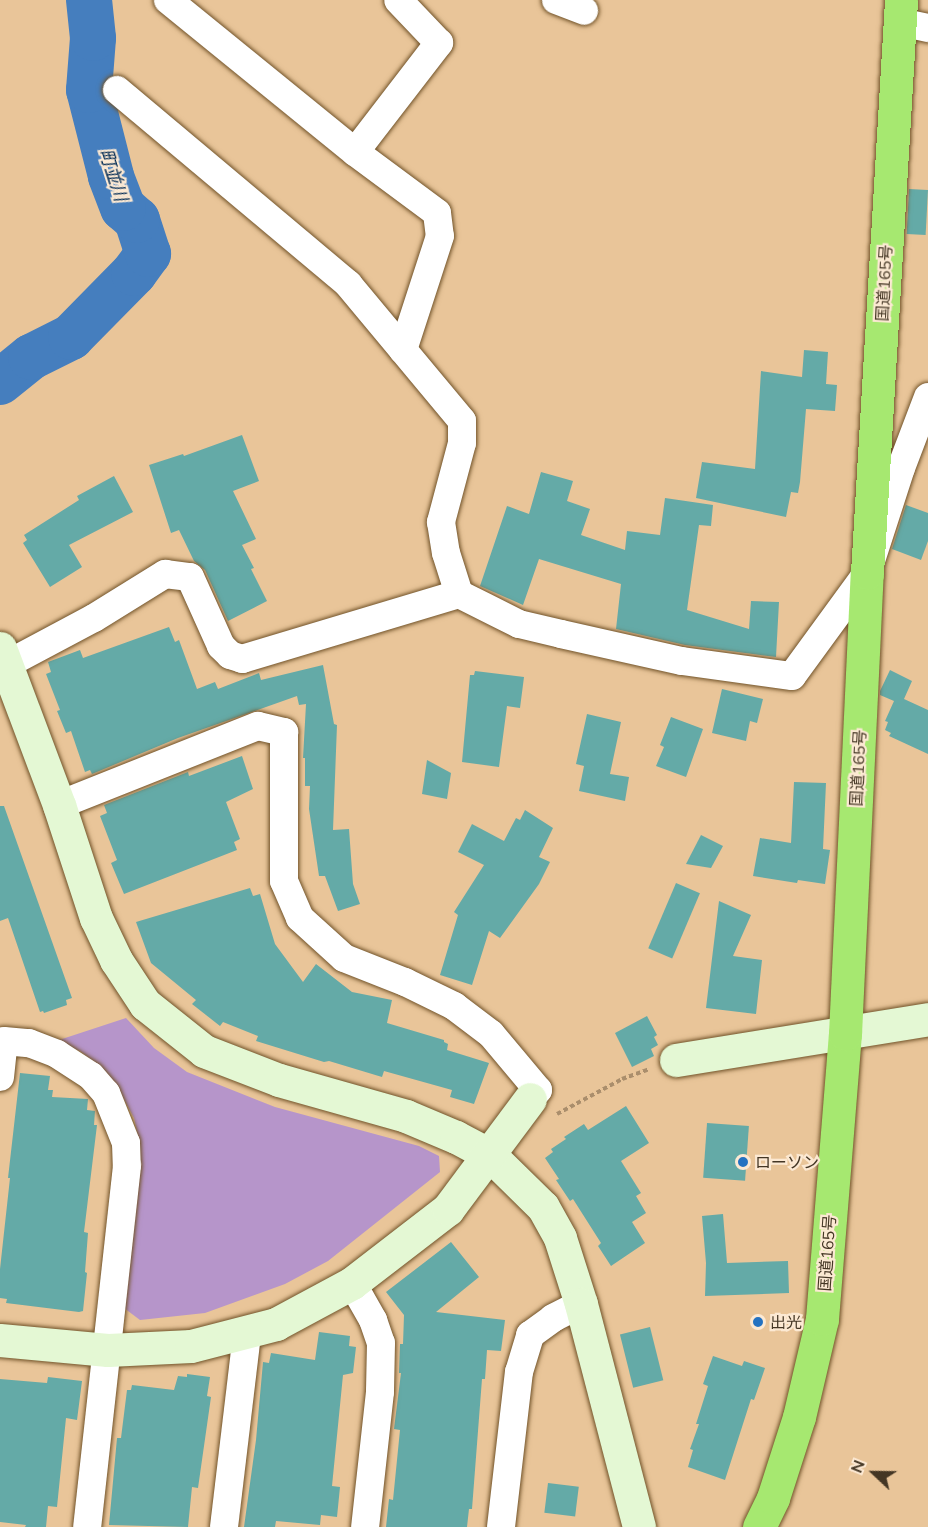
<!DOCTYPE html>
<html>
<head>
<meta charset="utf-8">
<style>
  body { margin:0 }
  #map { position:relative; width:928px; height:1527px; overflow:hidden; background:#e9c599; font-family:Mulish,"Noto Sans JP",sans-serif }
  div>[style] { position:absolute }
  .green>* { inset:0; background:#b695ca }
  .river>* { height:46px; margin:-23px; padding:0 23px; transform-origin:23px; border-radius:23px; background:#457ebe }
  .building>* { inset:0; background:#64aaa7; transform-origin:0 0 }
  .path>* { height:4px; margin-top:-2px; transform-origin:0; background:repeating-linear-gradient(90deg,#aa8e6c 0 4.5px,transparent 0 7.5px) }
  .roads { filter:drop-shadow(0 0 2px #715329) drop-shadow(0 0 2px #715329) }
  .street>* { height:28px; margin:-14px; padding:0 14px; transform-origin:14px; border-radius:14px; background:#fff }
  .secondary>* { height:33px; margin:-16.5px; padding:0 16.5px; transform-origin:16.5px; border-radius:16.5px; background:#e4f8d4 }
  .highway>* { height:33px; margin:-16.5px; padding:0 16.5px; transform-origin:16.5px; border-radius:16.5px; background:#a6e870 }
  .dots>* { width:16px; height:16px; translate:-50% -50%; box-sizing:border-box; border:3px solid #fce9d3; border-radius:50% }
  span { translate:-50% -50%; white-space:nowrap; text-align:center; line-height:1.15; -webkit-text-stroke:4.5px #fce9d3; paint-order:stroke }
  .street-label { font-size:16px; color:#443624 }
  .poi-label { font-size:16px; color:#443624 }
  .left { translate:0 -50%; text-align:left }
  .water-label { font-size:18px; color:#002a54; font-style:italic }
  .north { position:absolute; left:844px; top:1443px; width:60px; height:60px; -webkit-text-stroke:4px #fce9d3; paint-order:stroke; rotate:292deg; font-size:16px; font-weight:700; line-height:24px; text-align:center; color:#443624 }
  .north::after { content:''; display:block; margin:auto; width:21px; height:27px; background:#443624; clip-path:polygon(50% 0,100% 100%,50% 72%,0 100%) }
</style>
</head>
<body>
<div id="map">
  <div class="green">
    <i style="clip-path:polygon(126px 1018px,154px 1048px,187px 1072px,275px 1107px,419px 1146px,439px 1156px,440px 1172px,328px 1261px,285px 1284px,205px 1313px,140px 1320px,124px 1308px,139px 1141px,134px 1118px,119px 1090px,101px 1067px,80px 1051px,56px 1041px)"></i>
  </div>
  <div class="river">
    <i style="left:0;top:382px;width:40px;rotate:-39deg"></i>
    <i style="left:31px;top:357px;width:45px;rotate:-26.6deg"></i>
    <i style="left:71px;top:337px;width:90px;rotate:-45.5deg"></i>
    <i style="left:134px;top:273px;width:24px;rotate:-54deg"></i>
    <i style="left:148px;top:254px;width:36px;rotate:-108deg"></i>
    <i style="left:137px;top:220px;width:18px;rotate:-139deg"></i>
    <i style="left:123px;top:208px;width:34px;rotate:-111deg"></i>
    <i style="left:111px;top:176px;width:89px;rotate:-104.3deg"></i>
    <i style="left:89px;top:90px;width:52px;rotate:-85.6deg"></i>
    <i style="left:93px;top:38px;width:38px;rotate:-96deg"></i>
  </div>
  <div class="building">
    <i style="left:909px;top:189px;width:19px;height:45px;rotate:3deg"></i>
    <i style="clip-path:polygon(804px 350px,828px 352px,826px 384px,837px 385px,835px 411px,806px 409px,800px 482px,798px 493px,791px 492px,786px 517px,696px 498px,702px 462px,755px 469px,761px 371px,802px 377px)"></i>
    <i style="clip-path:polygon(242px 435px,259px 481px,233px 491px,256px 539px,242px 545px,254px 568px,251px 569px,267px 601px,228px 621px,205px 570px,194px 561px,179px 530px,171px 533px,149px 465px,183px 454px,184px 456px)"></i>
    <i style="clip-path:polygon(541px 472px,573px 481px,567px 501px,590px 509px,581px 535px,625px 550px,627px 531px,660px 535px,665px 498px,713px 505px,711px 526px,699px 525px,687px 610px,749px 629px,751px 601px,779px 602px,776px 657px,685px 645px,616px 629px,621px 584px,539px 559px,523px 605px,480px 586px,507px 506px,529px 514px)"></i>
    <i style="clip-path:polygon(114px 476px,133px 512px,69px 545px,82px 567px,50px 587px,23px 543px,27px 540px,24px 535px,79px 500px,77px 496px)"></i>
    <i style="clip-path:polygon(906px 505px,928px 513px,928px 541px,921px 560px,892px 549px)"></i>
    <i style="clip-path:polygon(169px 627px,175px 642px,179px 640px,197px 689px,215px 682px,218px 689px,259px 673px,261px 680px,323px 665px,334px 724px,337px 725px,333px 830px,349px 829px,353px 884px,360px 904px,338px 911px,325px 876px,319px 876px,309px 809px,310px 786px,305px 786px,305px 758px,303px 758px,306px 704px,299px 705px,297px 696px,178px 738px,92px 774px,90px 770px,85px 772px,71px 731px,66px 733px,57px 711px,60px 710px,46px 674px,51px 672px,48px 662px,80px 650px,83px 658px)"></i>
    <i style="clip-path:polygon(890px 670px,912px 681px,904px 699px,928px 710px,928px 754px,889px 736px,891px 733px,885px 730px,888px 722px,885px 721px,894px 701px,880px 695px,880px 691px)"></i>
    <i style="clip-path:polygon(475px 671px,524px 677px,520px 708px,507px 706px,499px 767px,462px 762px,470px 675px,474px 675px)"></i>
    <i style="clip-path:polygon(722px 689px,763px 699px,757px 723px,750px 721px,746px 741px,712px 733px)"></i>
    <i style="clip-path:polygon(587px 714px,621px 722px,610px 774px,629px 777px,625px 801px,579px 791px,584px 766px,576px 764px)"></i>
    <i style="clip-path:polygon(671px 717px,703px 729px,686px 777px,656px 766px,664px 747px,660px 745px)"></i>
    <i style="clip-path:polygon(242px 756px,253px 789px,226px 802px,240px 839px,234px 842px,237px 850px,124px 894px,111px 863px,117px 860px,100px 816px,107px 813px,104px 805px,188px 772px,189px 776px)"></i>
    <i style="clip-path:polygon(427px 760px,451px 773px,447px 799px,422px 794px)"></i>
    <i style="clip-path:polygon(794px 782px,826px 783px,823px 849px,830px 850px,825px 884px,798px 880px,797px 883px,753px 876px,760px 838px,791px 843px)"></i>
    <i style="clip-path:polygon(0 806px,4px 806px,72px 998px,66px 1000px,67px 1005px,44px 1013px,43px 1011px,40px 1012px,8px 918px,0 921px)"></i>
    <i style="clip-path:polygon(525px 810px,553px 828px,539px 857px,550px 862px,539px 884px,500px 938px,489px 931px,472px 985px,440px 975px,458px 915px,454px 912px,484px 865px,458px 852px,472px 824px,504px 841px,516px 818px,520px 820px)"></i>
    <i style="clip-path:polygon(701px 835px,723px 846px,711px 868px,686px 864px)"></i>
    <i style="left:676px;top:883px;width:26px;height:71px;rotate:23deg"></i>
    <i style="clip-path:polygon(250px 888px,253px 896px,260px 894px,275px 944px,303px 982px,316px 964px,352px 992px,392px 1000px,387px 1023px,444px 1040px,444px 1042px,448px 1044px,447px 1050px,489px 1063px,474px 1104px,450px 1097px,452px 1090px,384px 1071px,382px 1077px,329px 1061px,324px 1062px,256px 1041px,258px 1036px,223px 1022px,220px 1026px,192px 1004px,196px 1000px,151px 963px,136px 922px)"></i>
    <i style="clip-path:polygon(719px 901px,751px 915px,733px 956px,762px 960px,756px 1014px,706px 1008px)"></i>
    <i style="clip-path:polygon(647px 1016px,657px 1035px,654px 1037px,658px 1045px,651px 1049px,654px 1056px,632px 1067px,615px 1033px)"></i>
    <i style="clip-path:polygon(20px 1073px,50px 1076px,48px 1090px,53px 1090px,52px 1097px,88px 1099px,87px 1110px,95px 1111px,94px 1125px,97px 1125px,84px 1232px,88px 1233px,85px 1272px,87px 1273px,83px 1311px,79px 1312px,6px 1303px,7px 1299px,0 1298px,0 1269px,10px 1178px,8px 1178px)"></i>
    <i style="clip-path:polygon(626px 1106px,649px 1143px,621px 1161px,641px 1193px,636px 1196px,646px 1213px,632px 1222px,645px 1243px,611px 1266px,598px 1246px,601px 1243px,573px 1199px,570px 1201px,556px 1180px,559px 1179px,545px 1158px,553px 1152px,551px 1149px,566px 1139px,564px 1137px,584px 1124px,588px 1130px)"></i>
    <i style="left:707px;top:1123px;width:42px;height:55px;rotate:4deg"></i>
    <i style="clip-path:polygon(723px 1214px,727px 1263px,788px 1261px,789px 1293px,705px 1296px,706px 1263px,702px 1216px)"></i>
    <i style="clip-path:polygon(451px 1242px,479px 1277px,436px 1312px,505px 1320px,501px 1351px,487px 1350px,485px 1379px,482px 1379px,472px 1509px,469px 1509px,467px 1527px,386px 1527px,389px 1499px,393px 1500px,400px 1430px,394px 1429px,401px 1373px,399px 1373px,400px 1344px,403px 1344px,404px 1315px,386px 1292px)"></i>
    <i style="left:650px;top:1327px;width:55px;height:31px;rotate:76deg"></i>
    <i style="clip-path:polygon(319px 1332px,350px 1336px,349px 1346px,356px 1347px,353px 1373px,343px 1375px,332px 1486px,340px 1487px,337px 1517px,321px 1515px,320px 1525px,276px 1521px,275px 1527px,244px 1527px,256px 1440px,263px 1362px,269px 1363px,271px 1353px,315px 1360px)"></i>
    <i style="clip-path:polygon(713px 1356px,742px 1366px,744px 1361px,765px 1368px,754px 1400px,751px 1399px,725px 1480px,688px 1467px,693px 1450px,690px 1449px,699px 1424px,696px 1424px,708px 1386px,703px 1384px)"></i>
    <i style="clip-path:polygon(187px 1374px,210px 1377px,207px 1396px,211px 1397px,198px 1488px,192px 1487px,188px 1527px,109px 1525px,117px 1438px,121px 1438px,127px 1390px,131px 1390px,132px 1385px,174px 1390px,178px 1376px,187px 1377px)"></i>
    <i style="clip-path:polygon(48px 1377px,82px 1381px,77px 1420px,66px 1418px,57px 1507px,48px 1506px,46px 1527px,25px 1527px,26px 1525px,0 1522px,0 1379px,47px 1383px)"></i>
    <i style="left:548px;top:1483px;width:31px;height:30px;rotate:7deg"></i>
  </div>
  <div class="path">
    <i style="left:557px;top:1114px;width:74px;rotate:-28.3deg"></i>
    <i style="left:622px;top:1079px;width:29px;rotate:-20deg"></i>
  </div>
  <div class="roads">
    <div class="street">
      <i style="left:168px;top:0;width:241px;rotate:39.1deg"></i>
      <i style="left:355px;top:152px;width:102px;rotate:36.6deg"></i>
      <i style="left:437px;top:213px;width:23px;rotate:83deg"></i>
      <i style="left:440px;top:236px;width:120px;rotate:108deg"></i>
      <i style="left:556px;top:0;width:30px;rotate:21deg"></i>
      <i style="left:900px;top:22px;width:29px;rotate:12deg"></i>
      <i style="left:117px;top:90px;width:302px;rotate:40deg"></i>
      <i style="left:348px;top:284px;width:178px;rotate:50.2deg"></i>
      <i style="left:462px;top:421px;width:22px;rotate:90deg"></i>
      <i style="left:462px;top:443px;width:82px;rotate:104.9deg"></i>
      <i style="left:441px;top:522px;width:31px;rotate:81deg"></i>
      <i style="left:446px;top:553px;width:43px;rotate:72.4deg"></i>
      <i style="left:355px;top:152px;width:138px;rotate:-52.4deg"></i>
      <i style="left:439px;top:43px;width:59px;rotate:-133.6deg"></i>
      <i style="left:0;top:668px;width:106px;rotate:-28deg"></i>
      <i style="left:94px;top:618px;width:84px;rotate:-31.8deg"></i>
      <i style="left:165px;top:574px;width:25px;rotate:7deg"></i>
      <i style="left:190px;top:577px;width:76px;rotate:65.8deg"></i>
      <i style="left:221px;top:646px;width:13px;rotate:45deg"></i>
      <i style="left:230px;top:655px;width:13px;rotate:18deg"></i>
      <i style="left:242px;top:659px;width:227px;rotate:-16.7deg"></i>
      <i style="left:459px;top:594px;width:67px;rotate:26.6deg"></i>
      <i style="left:519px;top:624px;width:43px;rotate:13.4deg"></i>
      <i style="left:561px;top:634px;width:124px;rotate:12.6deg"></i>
      <i style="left:682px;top:661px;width:111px;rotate:7.8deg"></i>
      <i style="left:792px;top:676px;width:127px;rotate:-53.9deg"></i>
      <i style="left:867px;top:573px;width:110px;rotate:-72.1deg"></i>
      <i style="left:901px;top:468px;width:76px;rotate:-69.2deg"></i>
      <i style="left:59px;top:805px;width:214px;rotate:-21.7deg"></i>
      <i style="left:258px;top:726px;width:27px;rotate:13deg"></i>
      <i style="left:284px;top:732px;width:149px;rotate:90deg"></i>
      <i style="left:284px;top:881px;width:40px;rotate:66.6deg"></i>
      <i style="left:300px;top:918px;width:59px;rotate:42.3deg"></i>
      <i style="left:344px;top:958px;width:66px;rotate:21.5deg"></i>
      <i style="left:405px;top:982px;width:55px;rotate:26.1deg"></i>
      <i style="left:454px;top:1006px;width:46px;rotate:37.1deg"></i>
      <i style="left:491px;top:1034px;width:73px;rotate:50deg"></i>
      <i style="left:538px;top:1090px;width:12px;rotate:132deg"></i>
      <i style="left:0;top:1077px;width:36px;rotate:-84deg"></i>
      <i style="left:4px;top:1041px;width:25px;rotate:5deg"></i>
      <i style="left:29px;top:1043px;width:30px;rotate:21deg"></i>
      <i style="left:57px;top:1054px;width:40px;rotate:32.9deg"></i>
      <i style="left:91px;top:1076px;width:23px;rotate:49deg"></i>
      <i style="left:106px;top:1093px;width:54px;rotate:68.2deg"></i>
      <i style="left:126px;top:1143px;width:23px;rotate:88deg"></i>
      <i style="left:127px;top:1166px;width:363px;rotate:96.3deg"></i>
      <i style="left:352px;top:1283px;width:43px;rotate:60.4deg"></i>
      <i style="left:373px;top:1320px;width:24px;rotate:71deg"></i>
      <i style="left:381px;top:1343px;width:49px;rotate:91.2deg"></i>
      <i style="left:380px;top:1392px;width:136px;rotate:96.3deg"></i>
      <i style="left:224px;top:1527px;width:195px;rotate:-83.2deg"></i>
      <i style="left:501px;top:1527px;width:156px;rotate:-83.4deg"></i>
      <i style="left:519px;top:1372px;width:39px;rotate:-73deg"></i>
      <i style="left:530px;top:1335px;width:29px;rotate:-36deg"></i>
      <i style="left:553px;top:1318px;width:31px;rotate:-27deg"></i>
    </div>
    <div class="secondary">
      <i style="left:0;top:648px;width:168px;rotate:69.4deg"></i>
      <i style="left:59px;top:805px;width:119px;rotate:71.9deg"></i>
      <i style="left:96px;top:918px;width:47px;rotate:64.5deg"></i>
      <i style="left:116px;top:960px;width:53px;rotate:56.6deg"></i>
      <i style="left:145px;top:1004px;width:75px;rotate:38.5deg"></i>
      <i style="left:204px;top:1051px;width:80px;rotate:21.1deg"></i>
      <i style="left:279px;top:1080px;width:132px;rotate:15.8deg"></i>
      <i style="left:406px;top:1116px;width:54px;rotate:22.8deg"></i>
      <i style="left:456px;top:1137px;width:38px;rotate:28deg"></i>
      <i style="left:490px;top:1155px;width:74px;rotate:44.5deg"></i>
      <i style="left:543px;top:1207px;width:35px;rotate:61deg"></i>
      <i style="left:560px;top:1238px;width:69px;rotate:72.3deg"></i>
      <i style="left:581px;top:1304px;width:230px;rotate:75.4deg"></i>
      <i style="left:676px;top:1060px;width:255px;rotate:-9.2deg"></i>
      <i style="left:0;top:1340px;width:108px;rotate:5.3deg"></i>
      <i style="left:108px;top:1350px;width:83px;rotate:-2.8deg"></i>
      <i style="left:191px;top:1346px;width:88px;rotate:-14.5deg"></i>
      <i style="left:276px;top:1324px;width:86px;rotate:-28.3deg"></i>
      <i style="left:352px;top:1283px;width:121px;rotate:-37.6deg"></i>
      <i style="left:448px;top:1209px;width:137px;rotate:-53.3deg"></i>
    </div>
    <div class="highway">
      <i style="left:759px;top:1527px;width:32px;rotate:-64deg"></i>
      <i style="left:773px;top:1498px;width:85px;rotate:-72.2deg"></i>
      <i style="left:799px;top:1417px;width:101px;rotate:-76.8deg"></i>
      <i style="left:822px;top:1319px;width:286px;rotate:-85.4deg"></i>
      <i style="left:845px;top:1034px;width:462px;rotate:-87.3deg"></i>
      <i style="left:867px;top:573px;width:574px;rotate:-86.6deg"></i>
    </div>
  </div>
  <div class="dots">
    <i style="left:743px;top:1162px;background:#2472c1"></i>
    <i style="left:758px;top:1322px;background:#2472c1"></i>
  </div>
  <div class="street-label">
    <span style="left:884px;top:283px;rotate:-87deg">国道165号</span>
    <span style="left:858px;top:768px;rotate:-87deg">国道165号</span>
    <span style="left:827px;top:1253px;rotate:-86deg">国道165号</span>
  </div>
  <div class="poi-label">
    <span class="left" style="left:755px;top:1162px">ローソン</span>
    <span class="left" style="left:770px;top:1322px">出光</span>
  </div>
  <div class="water-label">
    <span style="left:113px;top:175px;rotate:72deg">町並川</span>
  </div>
  <div class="north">N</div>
</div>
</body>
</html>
